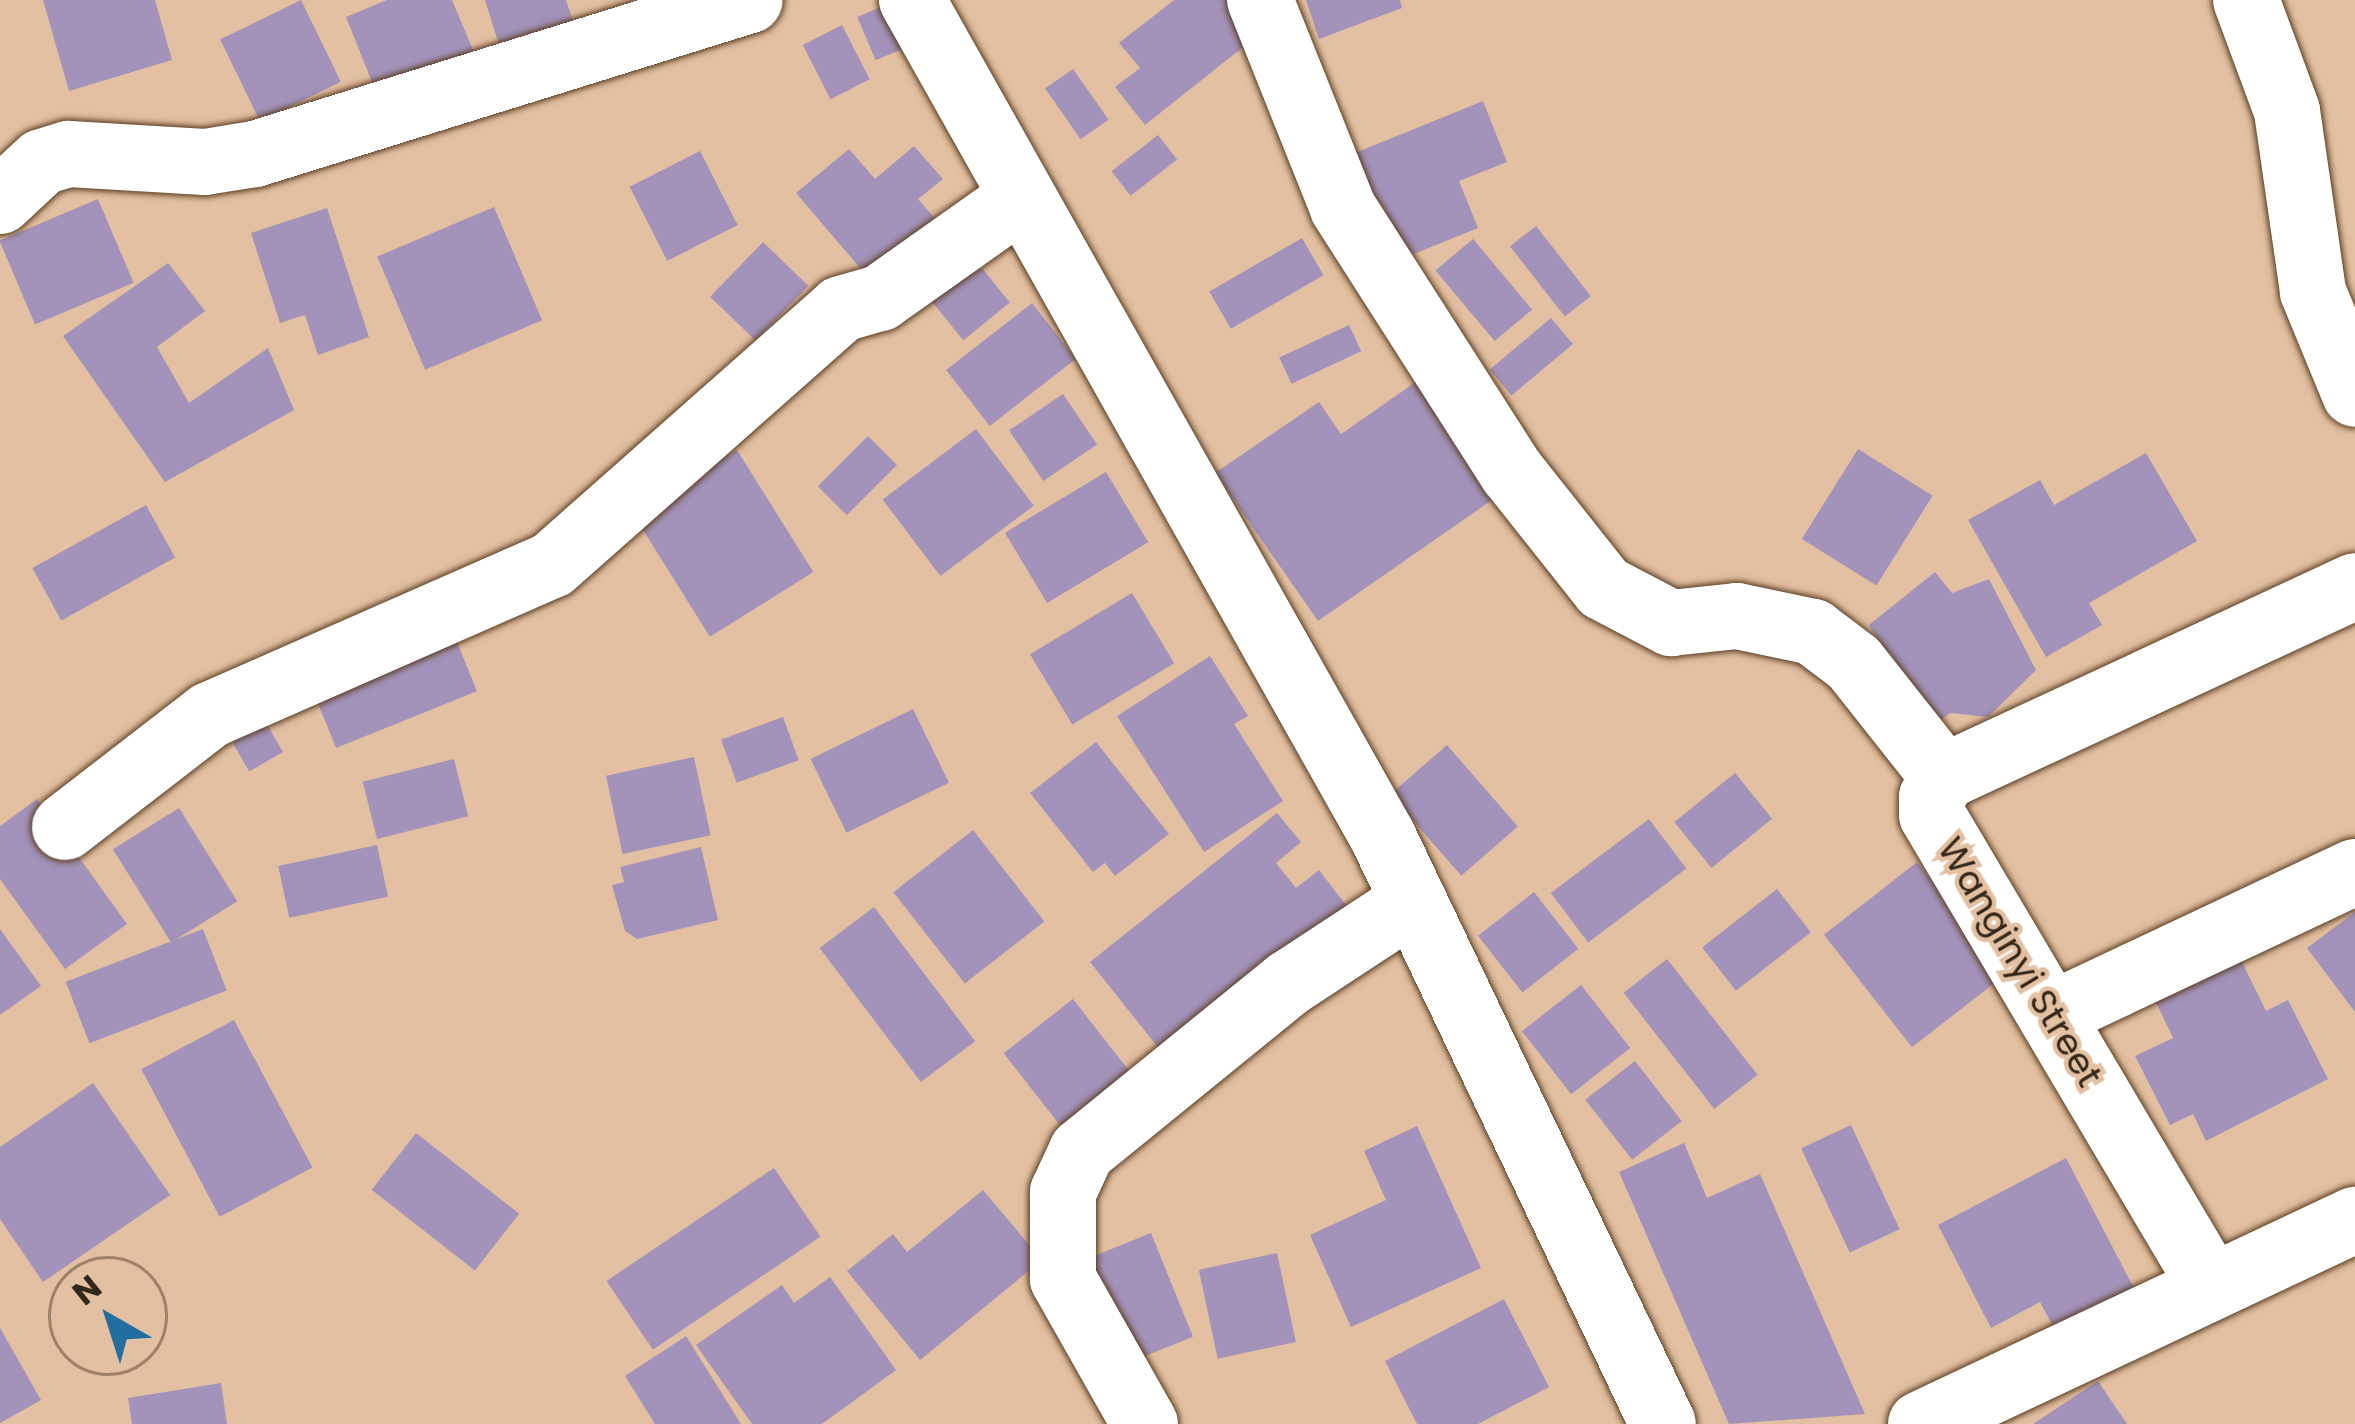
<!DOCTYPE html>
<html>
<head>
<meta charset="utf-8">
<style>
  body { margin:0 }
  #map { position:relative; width:2355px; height:1424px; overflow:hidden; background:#e3c0a1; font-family:Poppins,sans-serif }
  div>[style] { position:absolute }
  .building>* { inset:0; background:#a393ba; transform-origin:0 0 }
  .roads { filter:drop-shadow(0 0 3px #5c3e23) drop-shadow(0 0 3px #5c3e23) }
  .minor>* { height:66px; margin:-33px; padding:0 33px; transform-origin:33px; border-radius:33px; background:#fff }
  span { translate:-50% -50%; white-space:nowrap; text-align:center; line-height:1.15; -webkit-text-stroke:9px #e3c0a1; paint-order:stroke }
  .street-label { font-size:36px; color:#33261a }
  .north { position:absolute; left:48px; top:1256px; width:120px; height:120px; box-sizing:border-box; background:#e3c0a1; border:3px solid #9d826b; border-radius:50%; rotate:321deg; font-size:33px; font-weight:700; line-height:48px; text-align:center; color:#33261a }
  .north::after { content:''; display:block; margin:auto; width:42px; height:54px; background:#236ea1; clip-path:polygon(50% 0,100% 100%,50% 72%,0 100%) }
</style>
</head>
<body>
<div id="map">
  <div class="building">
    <i style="clip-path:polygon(43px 0,155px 0,172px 60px,69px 91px)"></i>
    <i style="left:301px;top:0;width:91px;height:90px;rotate:64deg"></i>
    <i style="clip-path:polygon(387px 0,452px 0,476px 57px,378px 97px,346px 17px)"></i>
    <i style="clip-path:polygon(485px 0,566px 0,573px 21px,499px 45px)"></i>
    <i style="clip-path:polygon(1174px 0,1228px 0,1257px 36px,1145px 125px,1115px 87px,1140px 68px,1119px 43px)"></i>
    <i style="clip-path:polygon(1306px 0,1400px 0,1402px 8px,1319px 39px)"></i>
    <i style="left:895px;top:1px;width:47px;height:41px;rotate:67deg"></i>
    <i style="left:842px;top:25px;width:61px;height:44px;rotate:63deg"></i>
    <i style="left:1073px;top:69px;width:62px;height:34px;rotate:55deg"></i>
    <i style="clip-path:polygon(1483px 101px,1507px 162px,1459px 181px,1478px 228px,1394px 262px,1350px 155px)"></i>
    <i style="left:1158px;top:135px;width:31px;height:59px;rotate:52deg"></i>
    <i style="clip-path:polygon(914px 146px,943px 179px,918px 199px,945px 230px,878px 289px,796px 193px,849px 149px,875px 179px)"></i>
    <i style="left:700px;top:151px;width:83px;height:79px;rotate:63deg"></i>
    <i style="left:98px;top:199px;width:91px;height:107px;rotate:67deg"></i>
    <i style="left:494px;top:207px;width:123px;height:127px;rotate:67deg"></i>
    <i style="clip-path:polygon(327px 208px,369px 337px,318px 355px,305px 315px,280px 323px,251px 233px)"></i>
    <i style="left:1536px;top:226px;width:89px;height:33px;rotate:52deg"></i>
    <i style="left:1302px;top:238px;width:43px;height:107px;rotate:60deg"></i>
    <i style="left:1473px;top:239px;width:92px;height:49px;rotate:50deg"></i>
    <i style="left:763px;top:242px;width:63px;height:76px;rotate:44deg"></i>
    <i style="left:969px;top:252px;width:65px;height:60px;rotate:51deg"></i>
    <i style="clip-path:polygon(168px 263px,205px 311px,157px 347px,189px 403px,268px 348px,294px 410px,165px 482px,63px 336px)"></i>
    <i style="left:1032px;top:303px;width:71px;height:109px;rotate:52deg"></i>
    <i style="left:1551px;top:318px;width:34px;height:80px;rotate:50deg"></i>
    <i style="left:1349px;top:325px;width:29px;height:77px;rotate:65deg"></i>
    <i style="clip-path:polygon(1423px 377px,1502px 493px,1318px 621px,1215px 473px,1319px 402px,1341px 434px)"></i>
    <i style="left:1063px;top:394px;width:61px;height:65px;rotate:56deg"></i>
    <i style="left:976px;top:429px;width:96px;height:117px;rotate:53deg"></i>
    <i style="left:868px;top:436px;width:41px;height:71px;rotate:45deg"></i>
    <i style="left:1858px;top:449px;width:88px;height:106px;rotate:32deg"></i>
    <i style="left:737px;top:450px;width:144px;height:122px;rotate:58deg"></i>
    <i style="clip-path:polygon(2146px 453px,2197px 541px,2089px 603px,2102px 625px,2046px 657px,1968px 520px,2040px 480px,2054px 505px)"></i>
    <i style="left:1106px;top:472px;width:82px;height:118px;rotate:59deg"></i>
    <i style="left:146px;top:505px;width:60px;height:130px;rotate:61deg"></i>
    <i style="clip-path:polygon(1935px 572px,1952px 593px,1989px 579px,2036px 670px,1988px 717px,1950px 713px,1931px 728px,1869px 625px)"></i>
    <i style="left:1132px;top:593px;width:82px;height:119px;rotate:59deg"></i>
    <i style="left:447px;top:617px;width:80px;height:152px;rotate:68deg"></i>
    <i style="clip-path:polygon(1210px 656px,1248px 716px,1234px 724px,1283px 801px,1204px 852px,1117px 716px)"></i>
    <i style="left:253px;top:700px;width:60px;height:39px;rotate:60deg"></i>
    <i style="left:913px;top:709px;width:82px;height:114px;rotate:64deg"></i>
    <i style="left:783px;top:717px;width:46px;height:66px;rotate:70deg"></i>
    <i style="clip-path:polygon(1096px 742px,1169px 834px,1115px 876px,1105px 863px,1093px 872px,1030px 793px)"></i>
    <i style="left:1447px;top:745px;width:108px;height:75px;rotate:49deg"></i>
    <i style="left:694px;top:757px;width:80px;height:90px;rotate:78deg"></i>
    <i style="left:454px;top:759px;width:59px;height:94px;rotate:76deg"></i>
    <i style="left:1735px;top:773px;width:59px;height:78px;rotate:51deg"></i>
    <i style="clip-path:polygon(37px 799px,127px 924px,65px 969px,0 879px,0 826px)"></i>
    <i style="left:179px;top:808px;width:110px;height:78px;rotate:58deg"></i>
    <i style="clip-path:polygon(1277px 813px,1301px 842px,1276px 863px,1296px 888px,1319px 870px,1349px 909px,1164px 1055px,1090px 962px)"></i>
    <i style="left:1649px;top:819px;width:62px;height:123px;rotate:53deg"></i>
    <i style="left:973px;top:830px;width:116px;height:101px;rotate:52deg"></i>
    <i style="left:377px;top:845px;width:53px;height:101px;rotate:78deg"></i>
    <i style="clip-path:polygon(701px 847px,718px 920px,637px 939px,625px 931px,612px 885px,624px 882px,620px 867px)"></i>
    <i style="left:1917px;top:862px;width:143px;height:118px;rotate:52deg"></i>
    <i style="left:1777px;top:889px;width:55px;height:95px;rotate:52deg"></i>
    <i style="left:1534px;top:892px;width:72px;height:71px;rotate:52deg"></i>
    <i style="left:874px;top:907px;width:168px;height:68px;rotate:53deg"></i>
    <i style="clip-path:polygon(2355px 912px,2355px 1012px,2307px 948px)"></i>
    <i style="clip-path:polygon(0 929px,41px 986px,0 1015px)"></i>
    <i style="left:203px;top:929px;width:66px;height:147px;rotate:69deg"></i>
    <i style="clip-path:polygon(2238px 954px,2266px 1011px,2288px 1000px,2328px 1079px,2206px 1141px,2193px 1114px,2170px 1125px,2135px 1056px,2173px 1038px,2153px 996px)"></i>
    <i style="left:1667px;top:959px;width:147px;height:55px;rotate:52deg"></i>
    <i style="left:1581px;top:985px;width:80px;height:75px;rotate:52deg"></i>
    <i style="left:1073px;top:999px;width:100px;height:88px;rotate:52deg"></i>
    <i style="left:234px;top:1020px;width:167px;height:105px;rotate:62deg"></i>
    <i style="left:1635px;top:1061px;width:76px;height:63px;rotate:52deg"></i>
    <i style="clip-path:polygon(93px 1083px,170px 1195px,43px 1282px,0 1219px,0 1147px)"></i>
    <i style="left:1851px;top:1125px;width:115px;height:55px;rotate:65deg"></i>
    <i style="clip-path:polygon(1417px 1126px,1481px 1268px,1351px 1327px,1310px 1235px,1386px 1200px,1364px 1151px)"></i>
    <i style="left:416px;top:1133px;width:131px;height:72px;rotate:38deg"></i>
    <i style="clip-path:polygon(1684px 1143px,1707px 1198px,1760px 1174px,1865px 1414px,1729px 1424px,1619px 1172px)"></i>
    <i style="clip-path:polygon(2066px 1158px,2138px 1296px,2059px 1338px,2040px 1302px,1991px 1328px,1938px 1225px)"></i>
    <i style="left:774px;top:1168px;width:83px;height:202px;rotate:56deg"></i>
    <i style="clip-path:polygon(983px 1190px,1042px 1260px,920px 1360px,847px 1271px,893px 1234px,907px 1252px)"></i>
    <i style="left:1151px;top:1233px;width:112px;height:74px;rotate:68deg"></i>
    <i style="left:1277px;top:1253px;width:91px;height:80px;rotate:78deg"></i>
    <i style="clip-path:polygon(830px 1277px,896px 1370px,822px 1424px,752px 1424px,696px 1345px,782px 1285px,794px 1303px)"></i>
    <i style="clip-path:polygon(1504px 1299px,1549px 1387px,1478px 1424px,1417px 1424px,1385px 1361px)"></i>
    <i style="clip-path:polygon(0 1328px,41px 1400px,0 1423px)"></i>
    <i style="clip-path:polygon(686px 1336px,741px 1424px,655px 1424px,625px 1376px)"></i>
    <i style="clip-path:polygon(2098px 1381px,2127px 1424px,2033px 1424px)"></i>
    <i style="clip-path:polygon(221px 1383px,227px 1424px,132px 1424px,128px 1398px)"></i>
  </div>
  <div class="roads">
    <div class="minor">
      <i style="left:912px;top:0;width:960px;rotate:60.63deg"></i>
      <i style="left:1383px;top:837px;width:650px;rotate:64.5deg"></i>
      <i style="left:1260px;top:0;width:224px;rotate:68.2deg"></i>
      <i style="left:1343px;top:208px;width:313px;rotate:57.4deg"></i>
      <i style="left:1512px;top:472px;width:148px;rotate:51.6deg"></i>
      <i style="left:1604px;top:588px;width:76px;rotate:27.6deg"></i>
      <i style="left:1671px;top:623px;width:66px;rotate:-6.1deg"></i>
      <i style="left:1737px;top:616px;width:78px;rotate:11.9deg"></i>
      <i style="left:1813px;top:632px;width:51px;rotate:37.1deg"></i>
      <i style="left:1854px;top:663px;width:145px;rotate:51.7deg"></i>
      <i style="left:2246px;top:0;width:118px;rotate:69.7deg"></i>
      <i style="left:2287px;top:111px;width:183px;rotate:81.8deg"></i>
      <i style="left:2313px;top:292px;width:110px;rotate:67.6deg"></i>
      <i style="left:0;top:201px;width:57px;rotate:-42.9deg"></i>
      <i style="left:42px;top:162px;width:28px;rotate:-17deg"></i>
      <i style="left:69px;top:154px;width:136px;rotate:3.4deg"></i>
      <i style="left:205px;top:162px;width:51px;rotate:-9.1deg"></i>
      <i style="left:255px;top:154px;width:518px;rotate:-17.28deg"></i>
      <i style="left:65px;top:827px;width:183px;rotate:-37.7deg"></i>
      <i style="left:210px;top:715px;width:373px;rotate:-23.7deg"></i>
      <i style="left:552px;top:565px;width:386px;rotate:-41.5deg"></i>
      <i style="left:841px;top:309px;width:41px;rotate:-15.8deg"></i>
      <i style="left:880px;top:298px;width:173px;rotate:-35.3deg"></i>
      <i style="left:2051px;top:1015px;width:336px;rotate:-25.2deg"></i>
      <i style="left:2211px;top:1286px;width:547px;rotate:-120.64deg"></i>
      <i style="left:1932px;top:815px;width:18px;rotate:-90deg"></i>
      <i style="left:1932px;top:797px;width:23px;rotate:-59deg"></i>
      <i style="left:1944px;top:777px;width:453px;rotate:-24.9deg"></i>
      <i style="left:1145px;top:1424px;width:167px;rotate:-119.5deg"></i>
      <i style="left:1063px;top:1279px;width:87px;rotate:-90deg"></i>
      <i style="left:1063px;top:1192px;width:45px;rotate:-65.1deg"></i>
      <i style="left:1082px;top:1151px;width:267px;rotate:-39.1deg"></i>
      <i style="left:1289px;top:983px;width:149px;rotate:-33.3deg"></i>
      <i style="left:1921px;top:1424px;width:480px;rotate:-25.2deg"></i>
    </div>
  </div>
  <div class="street-label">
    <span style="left:2020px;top:962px;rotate:59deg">Wanginyi Street</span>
  </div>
  <div class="north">N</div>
</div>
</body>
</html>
